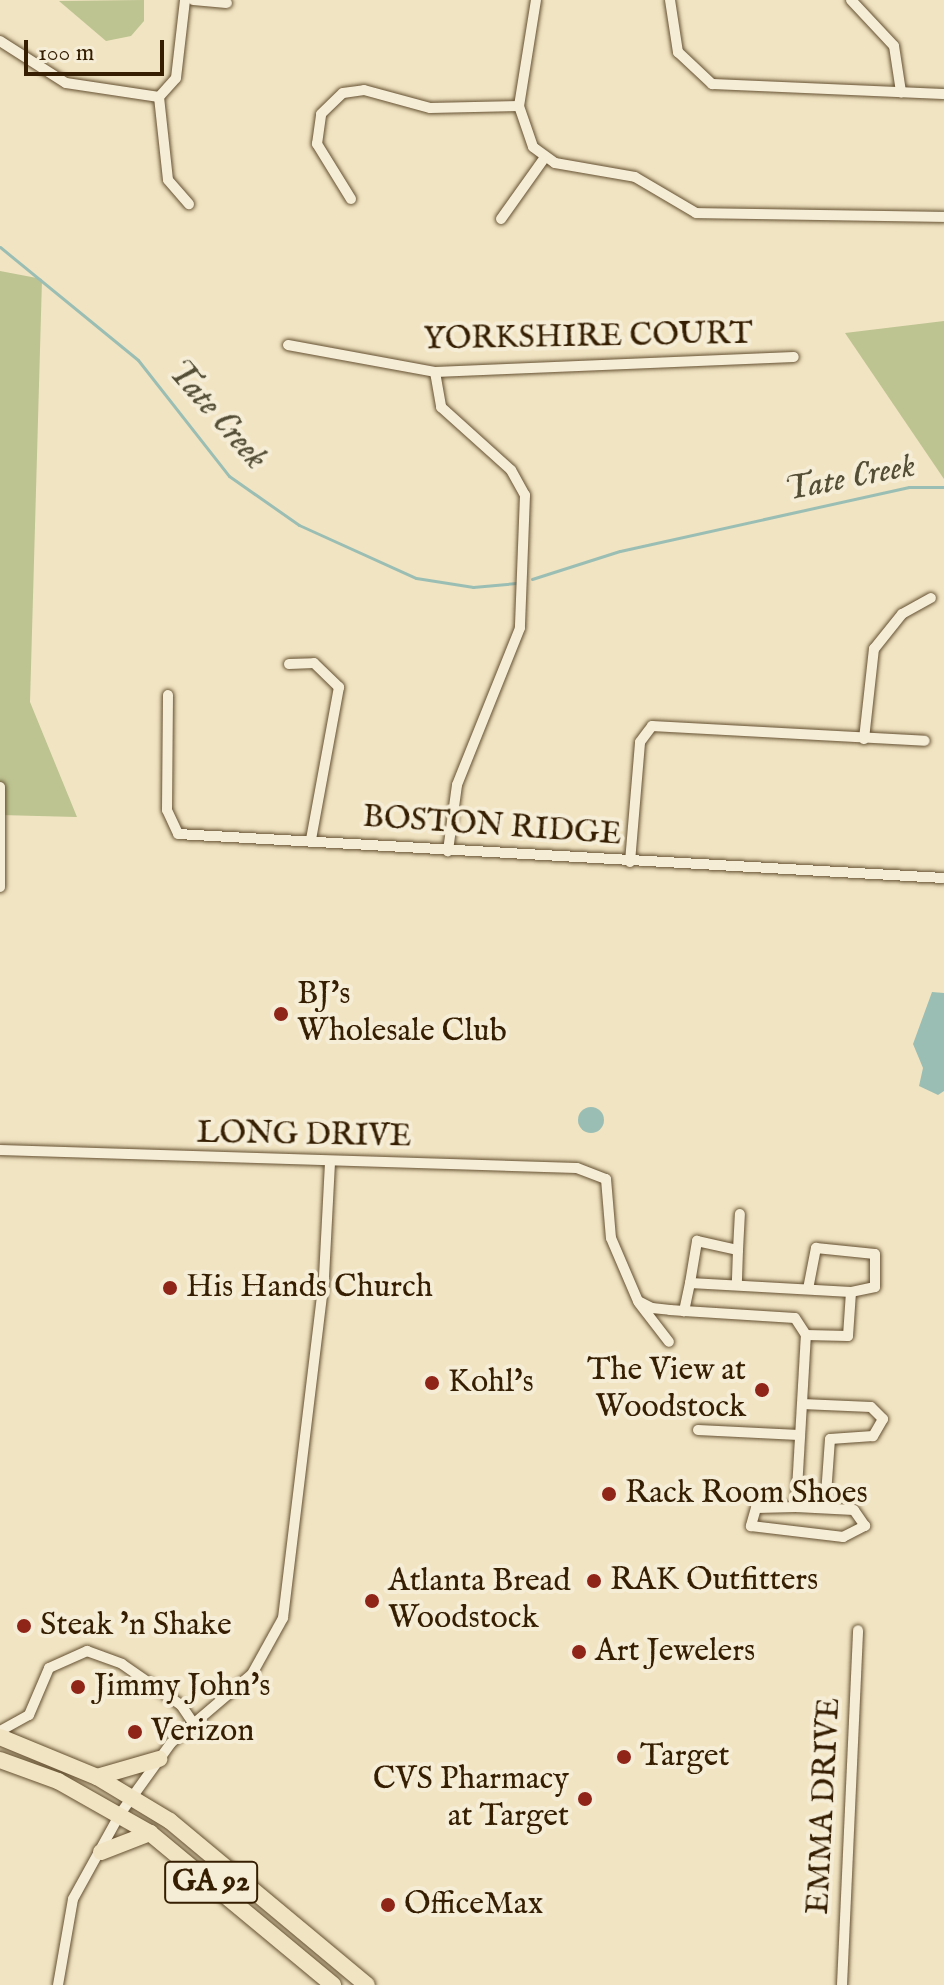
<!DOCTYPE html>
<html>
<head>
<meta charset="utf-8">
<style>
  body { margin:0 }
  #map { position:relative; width:944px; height:1985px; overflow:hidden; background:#f1e4c2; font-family:"IM FELL English",serif }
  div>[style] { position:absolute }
  .green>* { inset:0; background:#bdc391 }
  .water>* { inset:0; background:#9bbeb4 }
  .round { border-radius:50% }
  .stream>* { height:3px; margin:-1.5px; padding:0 1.5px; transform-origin:1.5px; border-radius:1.5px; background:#9bbeb4 }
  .roads { filter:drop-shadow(0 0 2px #645031) drop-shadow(0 0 2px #645031) }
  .minor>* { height:10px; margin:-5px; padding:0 5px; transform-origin:5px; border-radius:5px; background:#f6edd7 }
  .primary>* { height:16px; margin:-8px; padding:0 8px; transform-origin:8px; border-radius:8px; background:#f1e4c2 }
  .dots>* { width:22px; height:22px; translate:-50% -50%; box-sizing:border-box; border:4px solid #f6edd7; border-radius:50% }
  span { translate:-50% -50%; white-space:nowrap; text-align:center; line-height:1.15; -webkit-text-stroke:8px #f6edd7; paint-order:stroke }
  .shield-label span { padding:2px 6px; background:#f6edd7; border:2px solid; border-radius:6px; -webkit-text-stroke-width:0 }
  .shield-label { font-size:30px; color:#351e01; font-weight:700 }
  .street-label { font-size:32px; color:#351e01 }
  .poi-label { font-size:32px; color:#351e01 }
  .left { translate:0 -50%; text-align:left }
  .right { translate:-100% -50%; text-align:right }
  .water-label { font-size:34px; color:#544e37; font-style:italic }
  .scale { position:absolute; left:24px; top:40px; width:140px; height:36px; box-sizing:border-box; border:4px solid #351e01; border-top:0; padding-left:10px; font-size:24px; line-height:28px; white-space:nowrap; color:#351e01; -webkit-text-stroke:6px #f6edd7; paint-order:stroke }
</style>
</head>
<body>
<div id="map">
  <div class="green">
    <i style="clip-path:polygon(144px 0,144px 21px,131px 36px,106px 41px,59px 1px)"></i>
    <i style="clip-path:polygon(0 271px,42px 279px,30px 702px,77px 817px,0 815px)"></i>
    <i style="clip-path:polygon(944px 321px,944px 479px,845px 333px)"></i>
  </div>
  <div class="water">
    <i style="clip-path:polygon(932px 992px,944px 993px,944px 1091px,938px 1095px,919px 1086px,923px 1068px,913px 1044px)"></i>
    <i class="round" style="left:578px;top:1107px;width:26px;height:26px"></i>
  </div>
  <div class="stream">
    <i style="left:0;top:247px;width:178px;rotate:39.3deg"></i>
    <i style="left:138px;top:360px;width:147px;rotate:51.9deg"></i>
    <i style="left:229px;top:476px;width:85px;rotate:35deg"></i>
    <i style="left:299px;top:525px;width:128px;rotate:24.4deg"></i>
    <i style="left:416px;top:578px;width:58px;rotate:9deg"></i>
    <i style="left:473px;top:587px;width:44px;rotate:-5.2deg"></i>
    <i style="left:532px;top:579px;width:92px;rotate:-17.7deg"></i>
    <i style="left:620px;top:551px;width:296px;rotate:-12.5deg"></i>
    <i style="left:909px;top:487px;width:35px"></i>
  </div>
  <div class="roads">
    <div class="minor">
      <i style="left:193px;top:0;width:34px;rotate:5deg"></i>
      <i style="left:536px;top:0;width:107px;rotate:99.1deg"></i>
      <i style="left:519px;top:106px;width:43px;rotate:71.1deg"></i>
      <i style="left:533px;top:147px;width:27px;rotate:36deg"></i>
      <i style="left:555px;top:163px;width:81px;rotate:9.9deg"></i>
      <i style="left:635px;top:177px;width:71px;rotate:30.5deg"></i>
      <i style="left:696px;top:213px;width:248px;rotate:0.9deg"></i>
      <i style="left:670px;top:0;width:53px;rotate:81.3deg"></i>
      <i style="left:678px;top:52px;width:47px;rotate:43.3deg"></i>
      <i style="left:712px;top:84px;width:232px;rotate:2.5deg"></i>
      <i style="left:851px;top:0;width:63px;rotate:46.9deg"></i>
      <i style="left:894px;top:46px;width:47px;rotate:81.3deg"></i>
      <i style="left:0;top:41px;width:78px;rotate:32.5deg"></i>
      <i style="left:66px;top:83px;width:94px;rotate:8.6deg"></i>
      <i style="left:159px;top:97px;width:25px;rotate:-48deg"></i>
      <i style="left:176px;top:78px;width:79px;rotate:-83.4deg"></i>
      <i style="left:159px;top:97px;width:83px;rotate:83.8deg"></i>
      <i style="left:168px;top:180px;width:32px;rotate:49deg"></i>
      <i style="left:351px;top:199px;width:65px;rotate:-121.7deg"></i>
      <i style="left:317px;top:144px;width:30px;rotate:-82deg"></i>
      <i style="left:321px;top:114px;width:30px;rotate:-44deg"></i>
      <i style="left:343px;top:93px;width:21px;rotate:-8deg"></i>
      <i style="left:364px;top:90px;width:68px;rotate:15.3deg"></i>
      <i style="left:430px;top:108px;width:89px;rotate:-1.3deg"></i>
      <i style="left:501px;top:219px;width:76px;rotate:-54.6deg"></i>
      <i style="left:288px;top:345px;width:149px;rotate:10.4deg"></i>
      <i style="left:435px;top:372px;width:359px;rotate:-2.4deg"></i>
      <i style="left:435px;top:372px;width:36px;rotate:80deg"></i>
      <i style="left:441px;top:407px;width:94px;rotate:42deg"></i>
      <i style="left:511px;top:470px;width:29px;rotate:61deg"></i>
      <i style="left:525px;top:495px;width:133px;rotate:92.2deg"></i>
      <i style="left:520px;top:628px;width:169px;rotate:111.9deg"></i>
      <i style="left:457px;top:785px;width:67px;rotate:97.8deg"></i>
      <i style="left:289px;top:664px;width:25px;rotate:-2deg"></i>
      <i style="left:314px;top:663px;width:35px;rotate:44deg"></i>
      <i style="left:339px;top:687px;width:156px;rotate:100.4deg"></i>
      <i style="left:168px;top:695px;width:115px;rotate:90.5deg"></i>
      <i style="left:167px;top:810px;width:26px;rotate:65deg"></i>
      <i style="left:178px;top:834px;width:767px;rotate:3.29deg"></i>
      <i style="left:864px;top:739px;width:91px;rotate:-83.7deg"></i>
      <i style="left:874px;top:649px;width:45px;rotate:-51.3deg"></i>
      <i style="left:902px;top:614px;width:33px;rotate:-29deg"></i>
      <i style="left:0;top:787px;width:100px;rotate:90deg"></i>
      <i style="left:630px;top:862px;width:120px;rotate:-85.2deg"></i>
      <i style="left:640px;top:742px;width:20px;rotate:-53deg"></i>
      <i style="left:652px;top:726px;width:273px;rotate:3.1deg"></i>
      <i style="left:0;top:1150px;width:577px;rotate:1.79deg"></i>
      <i style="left:577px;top:1168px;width:31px;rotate:21deg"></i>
      <i style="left:606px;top:1179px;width:59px;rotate:85.2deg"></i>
      <i style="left:611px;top:1238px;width:69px;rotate:66.8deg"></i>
      <i style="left:638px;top:1301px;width:16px;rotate:27deg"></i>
      <i style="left:652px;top:1308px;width:18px;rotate:6deg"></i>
      <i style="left:670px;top:1310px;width:14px;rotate:4deg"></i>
      <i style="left:684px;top:1311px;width:111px;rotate:3.6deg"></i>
      <i style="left:795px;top:1318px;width:20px;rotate:57deg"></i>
      <i style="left:806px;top:1335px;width:42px;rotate:1.4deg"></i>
      <i style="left:848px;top:1336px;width:44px;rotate:-86.1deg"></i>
      <i style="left:851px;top:1292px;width:161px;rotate:-176.8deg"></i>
      <i style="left:690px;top:1283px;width:29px;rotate:102deg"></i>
      <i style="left:738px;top:1250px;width:36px;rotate:-87deg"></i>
      <i style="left:690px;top:1283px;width:43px;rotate:-80.5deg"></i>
      <i style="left:697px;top:1241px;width:42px;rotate:12.4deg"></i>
      <i style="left:738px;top:1250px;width:35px;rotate:92deg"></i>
      <i style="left:808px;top:1289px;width:42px;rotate:-79deg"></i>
      <i style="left:816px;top:1248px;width:59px;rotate:5.8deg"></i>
      <i style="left:875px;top:1254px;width:33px;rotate:90deg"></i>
      <i style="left:875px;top:1287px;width:25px;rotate:168deg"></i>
      <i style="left:639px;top:1303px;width:49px;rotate:52.4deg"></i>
      <i style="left:802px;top:1404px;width:69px;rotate:2.5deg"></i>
      <i style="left:871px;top:1407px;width:17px;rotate:45deg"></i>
      <i style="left:883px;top:1419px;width:20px;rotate:120deg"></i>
      <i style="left:873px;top:1436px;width:43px;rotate:176deg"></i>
      <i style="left:830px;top:1439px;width:69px;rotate:94.1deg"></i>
      <i style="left:698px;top:1430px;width:101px;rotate:2.8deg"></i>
      <i style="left:796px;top:1507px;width:40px;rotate:178.6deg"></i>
      <i style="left:756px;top:1508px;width:19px;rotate:106deg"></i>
      <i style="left:751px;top:1526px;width:93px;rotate:6.8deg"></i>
      <i style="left:843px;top:1537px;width:25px;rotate:-27deg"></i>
      <i style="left:865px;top:1526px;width:19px;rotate:-125deg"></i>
      <i style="left:854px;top:1510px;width:58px;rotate:-177deg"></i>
      <i style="left:796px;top:1507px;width:172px;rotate:-86.7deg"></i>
      <i style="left:0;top:1731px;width:33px;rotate:-29deg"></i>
      <i style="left:29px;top:1715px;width:51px;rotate:-66.9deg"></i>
      <i style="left:49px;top:1668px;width:42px;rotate:-24.1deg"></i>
      <i style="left:87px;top:1651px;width:37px;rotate:20deg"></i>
      <i style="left:122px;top:1664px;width:72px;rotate:34.8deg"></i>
      <i style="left:181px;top:1705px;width:22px;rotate:56deg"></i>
      <i style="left:58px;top:1985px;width:87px;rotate:-80.1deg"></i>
      <i style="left:73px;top:1899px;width:97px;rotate:-61.1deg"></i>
      <i style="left:120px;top:1814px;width:87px;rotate:-54.3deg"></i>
      <i style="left:171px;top:1743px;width:106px;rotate:-40.4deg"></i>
      <i style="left:252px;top:1674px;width:64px;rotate:-61deg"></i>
      <i style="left:283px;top:1618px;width:343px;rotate:-83.1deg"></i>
      <i style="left:324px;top:1277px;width:114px;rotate:-87deg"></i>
      <i style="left:842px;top:1985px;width:355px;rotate:-87.4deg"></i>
    </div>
    <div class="primary">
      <i style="left:0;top:1737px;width:105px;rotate:22.4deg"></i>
      <i style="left:97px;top:1777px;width:85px;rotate:31.1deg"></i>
      <i style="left:170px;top:1821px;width:256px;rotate:39.8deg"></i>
      <i style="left:0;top:1760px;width:62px;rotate:19.9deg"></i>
      <i style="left:58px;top:1781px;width:106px;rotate:29.5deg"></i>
      <i style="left:150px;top:1833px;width:238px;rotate:39.7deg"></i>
      <i style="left:97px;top:1777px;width:65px;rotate:-16.2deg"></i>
      <i style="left:101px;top:1852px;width:53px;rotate:-21.2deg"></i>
    </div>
  </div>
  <div class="dots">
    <i style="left:281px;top:1014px;background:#8f2418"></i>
    <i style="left:170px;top:1288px;background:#8f2418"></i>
    <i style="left:432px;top:1383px;background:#8f2418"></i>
    <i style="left:762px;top:1390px;background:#8f2418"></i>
    <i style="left:609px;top:1494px;background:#8f2418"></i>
    <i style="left:594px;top:1581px;background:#8f2418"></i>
    <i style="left:372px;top:1601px;background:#8f2418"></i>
    <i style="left:24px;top:1626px;background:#8f2418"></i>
    <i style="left:579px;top:1652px;background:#8f2418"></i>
    <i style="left:78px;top:1687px;background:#8f2418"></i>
    <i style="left:135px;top:1732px;background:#8f2418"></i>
    <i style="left:624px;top:1757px;background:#8f2418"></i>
    <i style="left:585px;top:1799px;background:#8f2418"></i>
    <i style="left:388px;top:1905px;background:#8f2418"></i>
  </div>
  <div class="shield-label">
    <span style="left:211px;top:1882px">GA 92</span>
  </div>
  <div class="street-label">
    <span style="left:588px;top:338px;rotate:-1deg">YORKSHIRE COURT</span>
    <span style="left:492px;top:827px;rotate:4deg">BOSTON RIDGE</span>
    <span style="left:304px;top:1136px;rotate:1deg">LONG DRIVE</span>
    <span style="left:825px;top:1806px;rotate:-87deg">EMMA DRIVE</span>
  </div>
  <div class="poi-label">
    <span class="left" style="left:297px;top:1014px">BJ's<br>Wholesale Club</span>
    <span class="left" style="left:186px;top:1288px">His Hands Church</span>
    <span class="right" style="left:746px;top:1390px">The View at<br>Woodstock</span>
    <span class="left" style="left:448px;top:1383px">Kohl's</span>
    <span class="left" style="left:625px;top:1494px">Rack Room Shoes</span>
    <span class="left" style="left:610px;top:1581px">RAK Outfitters</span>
    <span class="left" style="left:388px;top:1601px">Atlanta Bread<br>Woodstock</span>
    <span class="left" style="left:40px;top:1626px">Steak 'n Shake</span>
    <span class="left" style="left:595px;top:1652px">Art Jewelers</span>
    <span class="left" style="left:94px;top:1687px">Jimmy John's</span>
    <span class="left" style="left:151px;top:1732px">Verizon</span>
    <span class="left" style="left:640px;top:1757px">Target</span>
    <span class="right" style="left:569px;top:1799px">CVS Pharmacy<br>at Target</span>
    <span class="left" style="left:404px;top:1905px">OfficeMax</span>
  </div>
  <div class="water-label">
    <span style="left:217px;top:415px;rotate:49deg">Tate Creek</span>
    <span style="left:850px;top:478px;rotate:-11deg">Tate Creek</span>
  </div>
  <div class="scale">100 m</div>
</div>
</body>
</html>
